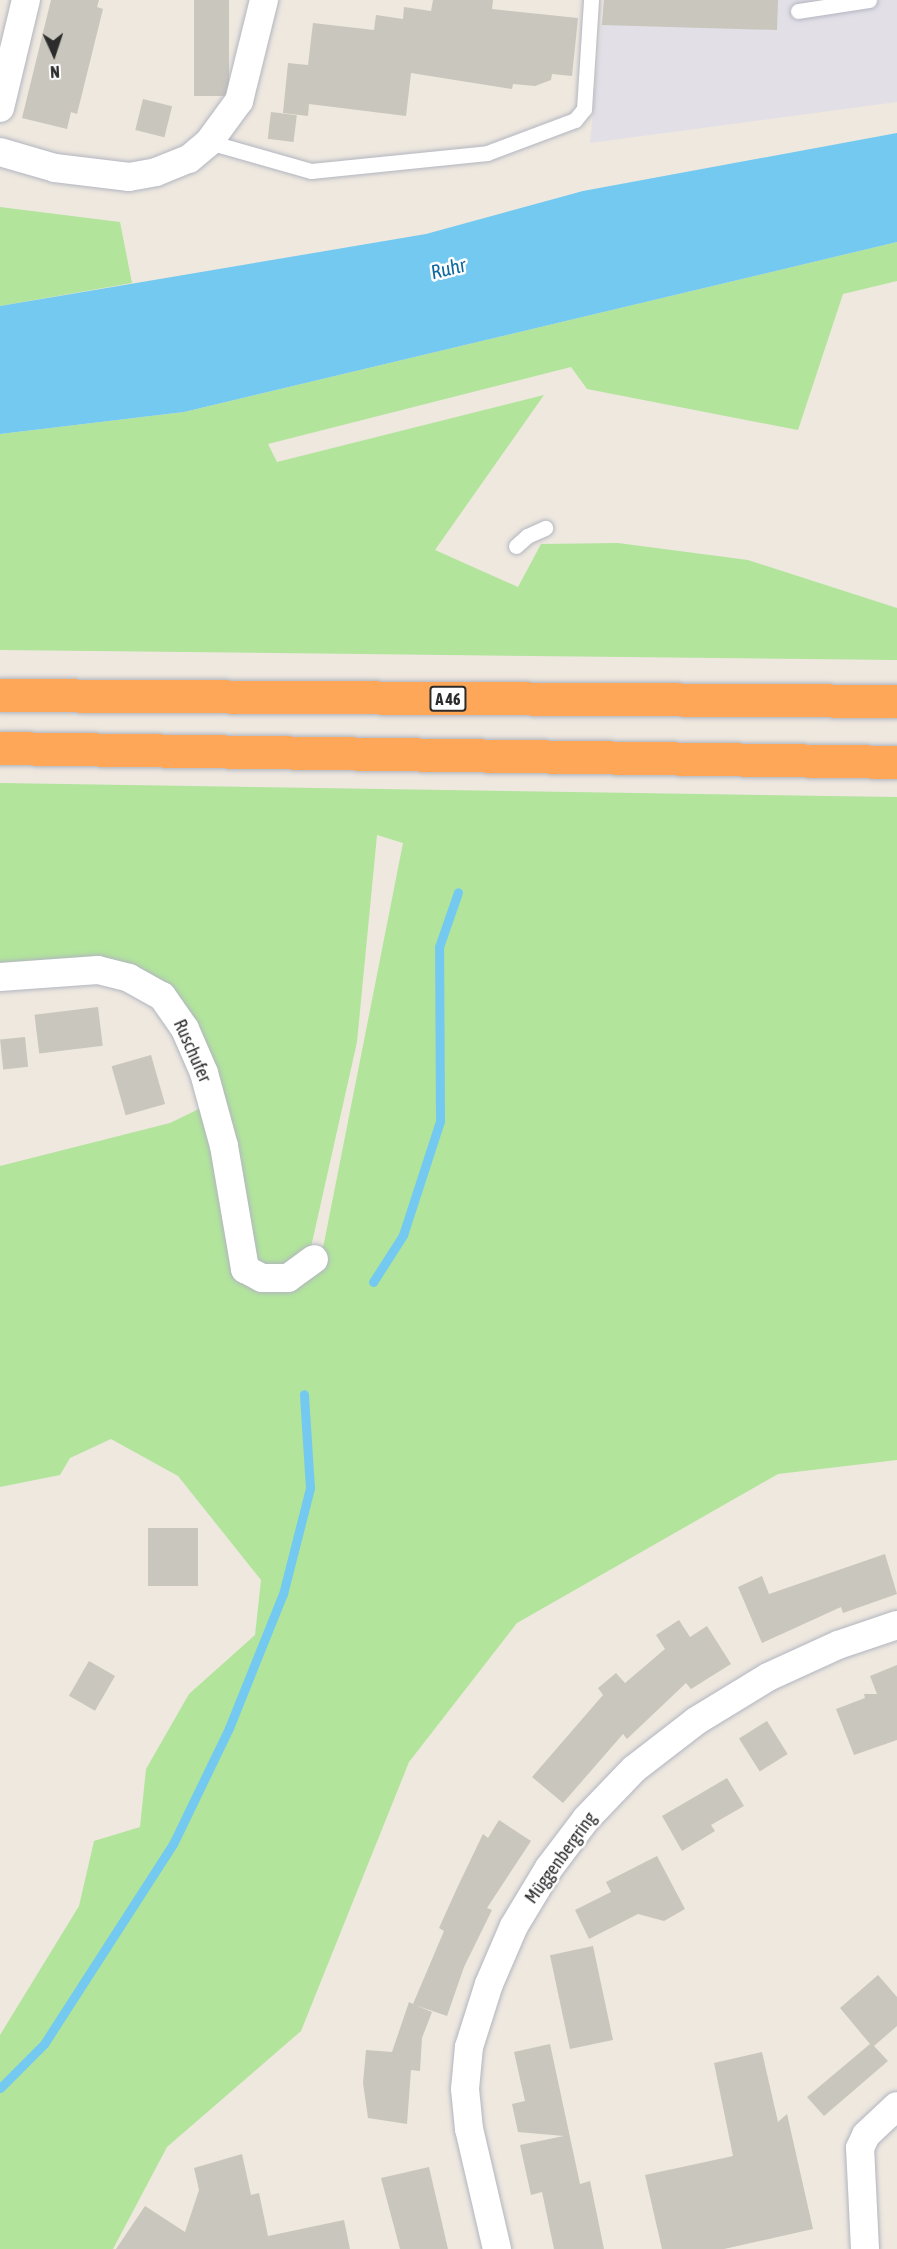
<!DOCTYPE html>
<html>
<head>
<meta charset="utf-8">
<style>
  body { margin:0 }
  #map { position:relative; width:897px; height:2249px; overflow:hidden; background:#eee8df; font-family:"Asap Condensed",sans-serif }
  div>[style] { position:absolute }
  .industrial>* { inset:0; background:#e2dfe7 }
  .green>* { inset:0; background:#b2e49c }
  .water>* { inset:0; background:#73c9ef }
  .stream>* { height:9px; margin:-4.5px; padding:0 4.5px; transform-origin:4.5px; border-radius:4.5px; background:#73c9ef }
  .building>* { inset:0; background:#c9c6bd; transform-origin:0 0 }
  .roads { filter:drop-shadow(0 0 2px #b2b5c0) drop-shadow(0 0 2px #b2b5c0) }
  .lane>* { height:15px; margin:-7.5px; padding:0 7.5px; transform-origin:7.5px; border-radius:7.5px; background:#fff }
  .street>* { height:28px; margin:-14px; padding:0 14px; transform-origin:14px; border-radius:14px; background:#fff }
  .highway>* { height:33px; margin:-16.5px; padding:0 16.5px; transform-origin:16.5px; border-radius:16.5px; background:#fea759 }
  span { translate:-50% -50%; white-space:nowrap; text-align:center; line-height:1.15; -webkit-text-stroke:5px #fff; paint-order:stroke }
  .shield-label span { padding:2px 4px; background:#fff; border:2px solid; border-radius:4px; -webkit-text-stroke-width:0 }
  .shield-label { font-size:16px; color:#2c2c2c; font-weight:700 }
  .street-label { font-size:18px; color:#2c2c2c }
  .water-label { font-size:20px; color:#0d689f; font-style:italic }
  .north { position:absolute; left:24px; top:24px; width:60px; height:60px; -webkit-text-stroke:4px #fff; paint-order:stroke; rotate:177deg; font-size:16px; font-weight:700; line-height:24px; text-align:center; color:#2c2c2c }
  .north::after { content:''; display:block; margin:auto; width:21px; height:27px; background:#2c2c2c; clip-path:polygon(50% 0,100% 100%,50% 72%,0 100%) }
</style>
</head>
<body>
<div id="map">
  <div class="industrial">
    <i style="clip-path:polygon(604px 0,897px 0,897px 102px,590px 143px)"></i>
  </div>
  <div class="green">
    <i style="clip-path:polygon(0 207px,120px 222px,132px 283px,0 306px)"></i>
    <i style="clip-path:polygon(897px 242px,897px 281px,843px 294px,798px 430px,587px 389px,571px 367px,268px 444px,277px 462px,544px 395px,435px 550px,518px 587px,541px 544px,618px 543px,748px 560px,897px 608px,897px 660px,0 650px,0 434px,184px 412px)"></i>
    <i style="clip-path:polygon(0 783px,897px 797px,897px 1460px,778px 1474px,517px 1623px,409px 1762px,301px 2031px,167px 2147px,113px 2249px,0 2249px,0 2035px,79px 1906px,94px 1841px,140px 1827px,146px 1769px,189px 1694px,255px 1635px,261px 1580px,178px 1476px,111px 1439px,70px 1458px,60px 1475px,0 1487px,0 1166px,170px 1123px,205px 1106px,245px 1276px,270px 1285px,296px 1280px,307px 1271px,319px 1258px,324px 1243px,403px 843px,377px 835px,357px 1042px,309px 1256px,291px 1273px,263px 1272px,248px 1262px,244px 1249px,215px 1090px,194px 1031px,173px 999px,156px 984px,104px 964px,75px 963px,0 973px)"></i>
  </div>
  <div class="water">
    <i style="clip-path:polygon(897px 133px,897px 242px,184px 412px,0 434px,0 306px,426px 234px,583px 191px)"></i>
  </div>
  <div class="stream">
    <i style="left:373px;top:1282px;width:56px;rotate:-57.4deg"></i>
    <i style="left:403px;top:1235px;width:120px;rotate:-72deg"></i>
    <i style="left:440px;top:1121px;width:174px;rotate:-90.3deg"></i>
    <i style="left:439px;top:947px;width:58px;rotate:-70.9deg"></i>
    <i style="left:0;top:2088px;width:62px;rotate:-45deg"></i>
    <i style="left:44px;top:2044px;width:238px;rotate:-57.2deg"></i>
    <i style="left:173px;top:1844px;width:129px;rotate:-64.2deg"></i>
    <i style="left:229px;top:1728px;width:144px;rotate:-68.1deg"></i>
    <i style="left:283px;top:1594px;width:109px;rotate:-75.7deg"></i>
    <i style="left:310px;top:1488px;width:94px;rotate:-93.7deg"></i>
  </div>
  <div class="building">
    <i style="clip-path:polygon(51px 0,99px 0,97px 7px,103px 9px,77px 114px,71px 112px,67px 129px,22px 118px)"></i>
    <i style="left:194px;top:0;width:35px;height:96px"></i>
    <i style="clip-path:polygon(433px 0,493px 0,492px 9px,578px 18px,572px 76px,552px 74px,551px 80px,535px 86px,513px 84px,512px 89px,411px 73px,406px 116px,309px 104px,308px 116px,283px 113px,288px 63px,308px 65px,313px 23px,374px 30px,376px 15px,403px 19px,404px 7px,431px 11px)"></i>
    <i style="clip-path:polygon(604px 0,778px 0,777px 30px,602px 25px)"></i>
    <i style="left:143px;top:99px;width:30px;height:32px;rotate:14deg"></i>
    <i style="left:271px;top:112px;width:26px;height:27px;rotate:7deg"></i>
    <i style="left:98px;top:1007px;width:39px;height:64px;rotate:83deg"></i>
    <i style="left:25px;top:1037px;width:30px;height:25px;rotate:84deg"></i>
    <i style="left:151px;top:1055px;width:51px;height:41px;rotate:74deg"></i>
    <i style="left:148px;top:1528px;width:50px;height:58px"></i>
    <i style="clip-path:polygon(885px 1554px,897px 1594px,843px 1613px,841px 1607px,762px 1643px,738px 1587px,762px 1576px,769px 1594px)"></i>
    <i style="clip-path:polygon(679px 1620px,690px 1637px,707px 1626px,731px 1664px,691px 1689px,686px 1683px,627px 1739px,623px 1734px,563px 1803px,532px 1777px,603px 1695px,598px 1688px,616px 1673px,625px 1683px,665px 1649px,656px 1635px)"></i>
    <i style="left:89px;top:1661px;width:30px;height:40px;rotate:30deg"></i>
    <i style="clip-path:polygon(897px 1665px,897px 1740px,854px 1755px,836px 1709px,865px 1698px,864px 1694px,877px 1694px,870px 1676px)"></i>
    <i style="left:767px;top:1721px;width:39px;height:33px;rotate:58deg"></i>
    <i style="clip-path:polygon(727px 1778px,744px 1806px,711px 1825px,715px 1831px,682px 1851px,662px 1816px)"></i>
    <i style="clip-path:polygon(499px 1820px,531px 1841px,487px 1908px,492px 1910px,464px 1967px,447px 2016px,415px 2005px,432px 2012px,422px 2038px,420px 2071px,411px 2070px,407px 2124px,368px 2118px,363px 2083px,366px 2050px,392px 2052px,409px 2002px,413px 2004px,444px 1931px,439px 1928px,458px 1886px,483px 1834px,488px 1838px)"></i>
    <i style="clip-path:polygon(657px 1856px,685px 1909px,664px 1921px,638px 1914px,589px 1939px,575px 1910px,611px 1892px,606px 1882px)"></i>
    <i style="left:593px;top:1946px;width:96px;height:44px;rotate:78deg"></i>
    <i style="clip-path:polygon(878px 1975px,897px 1997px,897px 2026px,874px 2046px,888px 2061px,824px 2116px,807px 2097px,870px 2044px,840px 2008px)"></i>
    <i style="clip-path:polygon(550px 2044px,580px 2184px,590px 2181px,604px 2249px,554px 2249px,542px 2192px,531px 2195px,520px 2145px,564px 2136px,518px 2132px,512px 2104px,525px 2101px,514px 2052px)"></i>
    <i style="clip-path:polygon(762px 2052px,778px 2122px,787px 2114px,813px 2229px,724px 2249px,662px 2249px,645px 2175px,733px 2156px,714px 2063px)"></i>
    <i style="clip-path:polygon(242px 2154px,251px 2195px,259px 2193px,268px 2236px,344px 2220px,350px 2249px,116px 2249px,145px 2206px,185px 2232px,199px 2190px,194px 2168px)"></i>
    <i style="clip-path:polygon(429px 2167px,448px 2249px,400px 2249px,381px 2178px)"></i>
  </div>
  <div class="roads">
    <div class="lane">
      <i style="left:798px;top:11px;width:72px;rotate:-8.8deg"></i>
      <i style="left:209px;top:142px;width:106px;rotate:15.9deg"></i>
      <i style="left:311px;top:171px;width:177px;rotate:-5.8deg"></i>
      <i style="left:487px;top:153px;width:94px;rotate:-20.6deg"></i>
      <i style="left:575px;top:120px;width:14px;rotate:-51deg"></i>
      <i style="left:584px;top:109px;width:109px;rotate:-86.3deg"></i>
      <i style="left:516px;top:546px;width:15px;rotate:-42deg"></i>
      <i style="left:527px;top:536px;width:20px;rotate:-24deg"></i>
    </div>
    <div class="street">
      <i style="left:0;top:108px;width:111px;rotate:-76.5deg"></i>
      <i style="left:0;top:152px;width:57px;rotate:16.2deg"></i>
      <i style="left:55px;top:168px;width:75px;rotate:6.9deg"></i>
      <i style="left:129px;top:177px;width:27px;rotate:-10deg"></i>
      <i style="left:156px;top:172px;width:35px;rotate:-22deg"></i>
      <i style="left:189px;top:159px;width:26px;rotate:-40deg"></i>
      <i style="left:209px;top:142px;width:51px;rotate:-53.8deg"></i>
      <i style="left:239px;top:101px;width:104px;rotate:-76.1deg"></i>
      <i style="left:0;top:977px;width:98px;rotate:-4.1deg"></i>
      <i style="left:98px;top:970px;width:32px;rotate:14deg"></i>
      <i style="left:129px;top:978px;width:38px;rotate:29deg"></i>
      <i style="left:162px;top:996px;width:40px;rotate:55.1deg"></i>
      <i style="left:185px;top:1029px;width:48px;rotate:66.6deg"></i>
      <i style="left:204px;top:1073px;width:76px;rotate:74.7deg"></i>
      <i style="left:224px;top:1146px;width:125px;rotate:80.3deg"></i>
      <i style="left:245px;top:1269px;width:19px;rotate:28deg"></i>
      <i style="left:262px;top:1278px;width:26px"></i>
      <i style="left:288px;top:1278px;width:32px;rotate:-36deg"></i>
      <i style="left:497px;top:2249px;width:123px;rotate:-103.1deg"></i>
      <i style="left:469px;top:2129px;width:40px;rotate:-95.7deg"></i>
      <i style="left:465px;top:2089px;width:42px;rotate:-84.6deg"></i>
      <i style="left:469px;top:2047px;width:66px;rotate:-72.4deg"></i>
      <i style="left:489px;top:1984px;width:63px;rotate:-66.7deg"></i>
      <i style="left:514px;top:1926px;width:68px;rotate:-58.9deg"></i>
      <i style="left:549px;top:1868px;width:61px;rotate:-52.9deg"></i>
      <i style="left:586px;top:1819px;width:69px;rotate:-46.2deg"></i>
      <i style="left:634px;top:1769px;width:78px;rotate:-37.7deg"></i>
      <i style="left:696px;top:1721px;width:84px;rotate:-31.4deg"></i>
      <i style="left:768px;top:1677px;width:77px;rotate:-24.6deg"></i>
      <i style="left:838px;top:1645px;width:62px;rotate:-18.7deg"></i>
      <i style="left:865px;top:2249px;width:101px;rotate:-92.8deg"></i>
      <i style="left:860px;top:2148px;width:14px;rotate:-65deg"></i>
      <i style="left:866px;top:2135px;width:42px;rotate:-43.1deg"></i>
    </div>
    <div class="highway">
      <i style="left:0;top:695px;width:897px;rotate:0.38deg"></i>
      <i style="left:0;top:748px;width:897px;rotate:0.89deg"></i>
    </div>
  </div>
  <div class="shield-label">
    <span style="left:448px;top:699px">A 46</span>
  </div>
  <div class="street-label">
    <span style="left:192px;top:1051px;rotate:66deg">Ruschufer</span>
    <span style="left:561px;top:1858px;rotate:-54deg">Müggenbergring</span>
  </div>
  <div class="water-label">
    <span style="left:448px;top:268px;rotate:-14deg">Ruhr</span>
  </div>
  <div class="north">N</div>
</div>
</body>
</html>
